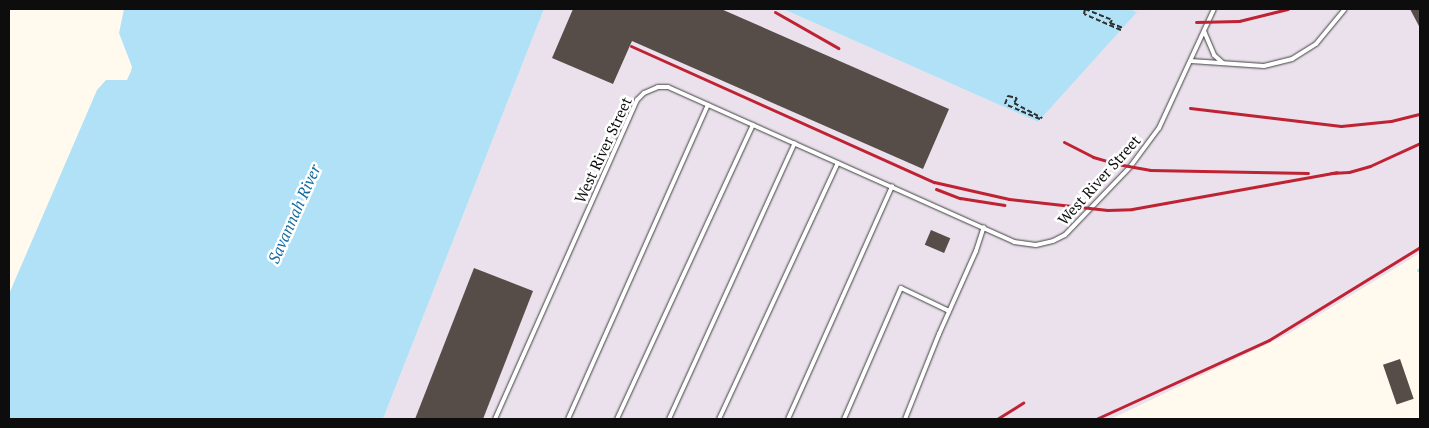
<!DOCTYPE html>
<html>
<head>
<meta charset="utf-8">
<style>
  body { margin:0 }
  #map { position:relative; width:1429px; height:428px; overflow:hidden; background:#fffaed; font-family:"PT Serif",serif }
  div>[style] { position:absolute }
  .industrial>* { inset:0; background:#eae1ec }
  .water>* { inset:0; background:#b1e1f7 }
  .stream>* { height:3px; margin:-1.5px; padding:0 1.5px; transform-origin:1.5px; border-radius:1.5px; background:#b1e1f7 }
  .building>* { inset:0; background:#564d49; transform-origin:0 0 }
  .path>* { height:2px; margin-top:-1px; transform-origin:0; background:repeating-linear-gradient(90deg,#2f2f2f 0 5px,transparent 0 7.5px) }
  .roads { filter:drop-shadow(0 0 1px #404040) drop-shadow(0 0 1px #404040) }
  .lane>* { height:4px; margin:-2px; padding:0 2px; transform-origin:2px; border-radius:2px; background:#fff }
  .rail>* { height:3px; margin:-1.5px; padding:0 1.5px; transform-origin:1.5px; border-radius:1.5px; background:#bf2333 }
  span { translate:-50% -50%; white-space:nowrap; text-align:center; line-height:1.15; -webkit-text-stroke:5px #fff; paint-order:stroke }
  .street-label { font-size:15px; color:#0d0d0d }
  .water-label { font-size:16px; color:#146ba0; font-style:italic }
  .frame { position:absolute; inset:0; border:10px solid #0d0d0d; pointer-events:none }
</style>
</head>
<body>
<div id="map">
  <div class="industrial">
    <i style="clip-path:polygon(544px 9px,783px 9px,1038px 122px,1136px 12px,1129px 9px,1420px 9px,1420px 253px,1288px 334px,1111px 419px,383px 419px)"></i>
  </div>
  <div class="water">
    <i style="clip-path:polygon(124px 9px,544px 9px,383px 419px,9px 419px,9px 294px,97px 90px,106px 80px,127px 80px,131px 71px,132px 67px,119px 33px)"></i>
    <i style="clip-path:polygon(783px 9px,1129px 9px,1137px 12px,1038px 122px)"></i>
  </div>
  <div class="stream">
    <i style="left:1418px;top:270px;width:2px;rotate:-27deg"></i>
  </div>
  <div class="building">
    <i style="clip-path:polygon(573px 9px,721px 9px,949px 109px,923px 169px,632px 41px,613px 84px,552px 58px)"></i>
    <i style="clip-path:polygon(1410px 9px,1420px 9px,1420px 28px)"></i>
    <i style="left:931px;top:230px;width:21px;height:16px;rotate:23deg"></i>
    <i style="clip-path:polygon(474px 268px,533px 291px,483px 419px,415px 419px)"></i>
    <i style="left:1400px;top:359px;width:42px;height:18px;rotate:71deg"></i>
  </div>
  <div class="path">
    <i style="left:1121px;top:30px;width:40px;rotate:-156.6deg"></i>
    <i style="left:1084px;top:14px;width:5px;rotate:-79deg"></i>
    <i style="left:1085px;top:9px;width:29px;rotate:22deg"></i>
    <i style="left:1112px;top:20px;width:4px;rotate:124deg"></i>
    <i style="left:1110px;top:23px;width:14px;rotate:21deg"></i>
    <i style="left:1040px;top:119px;width:38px;rotate:-157deg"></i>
    <i style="left:1005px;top:104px;width:9px;rotate:-69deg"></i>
    <i style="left:1008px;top:96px;width:9px;rotate:13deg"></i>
    <i style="left:1017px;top:98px;width:6px;rotate:121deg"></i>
    <i style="left:1014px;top:103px;width:32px;rotate:28deg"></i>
  </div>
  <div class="roads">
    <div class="lane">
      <i style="left:1204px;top:31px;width:26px;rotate:67deg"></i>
      <i style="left:1214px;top:55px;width:12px;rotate:42deg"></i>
      <i style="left:1191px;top:61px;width:73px;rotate:3.9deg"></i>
      <i style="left:1264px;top:66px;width:29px;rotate:-14deg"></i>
      <i style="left:1292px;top:59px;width:28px;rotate:-32deg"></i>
      <i style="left:1316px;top:44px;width:45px;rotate:-50.4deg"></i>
      <i style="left:495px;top:419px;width:349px;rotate:-66deg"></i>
      <i style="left:637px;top:100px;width:10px;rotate:-45deg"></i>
      <i style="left:644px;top:93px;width:15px;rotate:-23deg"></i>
      <i style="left:658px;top:87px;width:10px"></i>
      <i style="left:668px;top:87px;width:379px;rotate:24.1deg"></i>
      <i style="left:1014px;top:242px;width:22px;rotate:8deg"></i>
      <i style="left:1036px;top:245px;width:17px;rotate:-13deg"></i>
      <i style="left:1053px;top:241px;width:13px;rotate:-27deg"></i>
      <i style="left:1065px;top:235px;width:94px;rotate:-46.3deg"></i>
      <i style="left:1130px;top:167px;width:49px;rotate:-53.4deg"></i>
      <i style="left:1159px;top:128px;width:131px;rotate:-65.2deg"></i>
      <i style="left:568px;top:419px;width:344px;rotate:-66deg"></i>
      <i style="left:617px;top:419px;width:324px;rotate:-65.2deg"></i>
      <i style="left:669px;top:419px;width:303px;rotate:-65.5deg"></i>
      <i style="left:719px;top:419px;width:282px;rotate:-65.1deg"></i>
      <i style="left:788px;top:419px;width:255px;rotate:-65.9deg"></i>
      <i style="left:844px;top:419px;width:143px;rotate:-66.5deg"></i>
      <i style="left:901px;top:288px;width:53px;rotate:25.6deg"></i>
      <i style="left:905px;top:419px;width:92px;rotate:-68.2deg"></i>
      <i style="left:939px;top:334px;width:91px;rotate:-66deg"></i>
      <i style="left:976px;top:251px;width:25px;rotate:-72deg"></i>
    </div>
  </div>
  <div class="rail">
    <i style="left:775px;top:12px;width:73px;rotate:29.7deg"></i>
    <i style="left:1196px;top:22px;width:43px;rotate:-1.3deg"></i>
    <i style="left:1239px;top:21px;width:50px;rotate:-13.8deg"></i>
    <i style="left:631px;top:46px;width:332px;rotate:24.2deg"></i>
    <i style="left:934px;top:182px;width:77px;rotate:12.8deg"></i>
    <i style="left:1009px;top:199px;width:99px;rotate:6.4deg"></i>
    <i style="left:1107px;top:210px;width:25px;rotate:-2deg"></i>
    <i style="left:1132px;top:209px;width:208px;rotate:-10.2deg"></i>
    <i style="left:1190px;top:108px;width:152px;rotate:6.8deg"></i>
    <i style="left:1341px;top:126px;width:50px;rotate:-5.7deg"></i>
    <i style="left:1391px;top:121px;width:30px;rotate:-14deg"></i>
    <i style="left:1064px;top:142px;width:33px;rotate:27deg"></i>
    <i style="left:1093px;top:157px;width:25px;rotate:16deg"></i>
    <i style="left:1117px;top:164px;width:34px;rotate:10deg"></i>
    <i style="left:1150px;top:170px;width:158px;rotate:1.1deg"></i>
    <i style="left:1331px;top:173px;width:18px;rotate:-3deg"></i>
    <i style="left:1349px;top:172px;width:22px;rotate:-16deg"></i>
    <i style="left:1370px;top:166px;width:55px;rotate:-24.7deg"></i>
    <i style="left:936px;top:189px;width:26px;rotate:21deg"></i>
    <i style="left:960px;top:198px;width:45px;rotate:9deg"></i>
    <i style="left:997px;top:419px;width:31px;rotate:-32deg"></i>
    <i style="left:1096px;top:419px;width:190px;rotate:-24.5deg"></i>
    <i style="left:1269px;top:340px;width:177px;rotate:-31.6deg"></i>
  </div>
  <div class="street-label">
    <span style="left:603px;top:150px;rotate:-65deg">West River Street</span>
    <span style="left:1099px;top:180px;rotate:-48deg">West River Street</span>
  </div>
  <div class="water-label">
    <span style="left:294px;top:214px;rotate:-66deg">Savannah River</span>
  </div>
  <div class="frame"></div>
</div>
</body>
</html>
